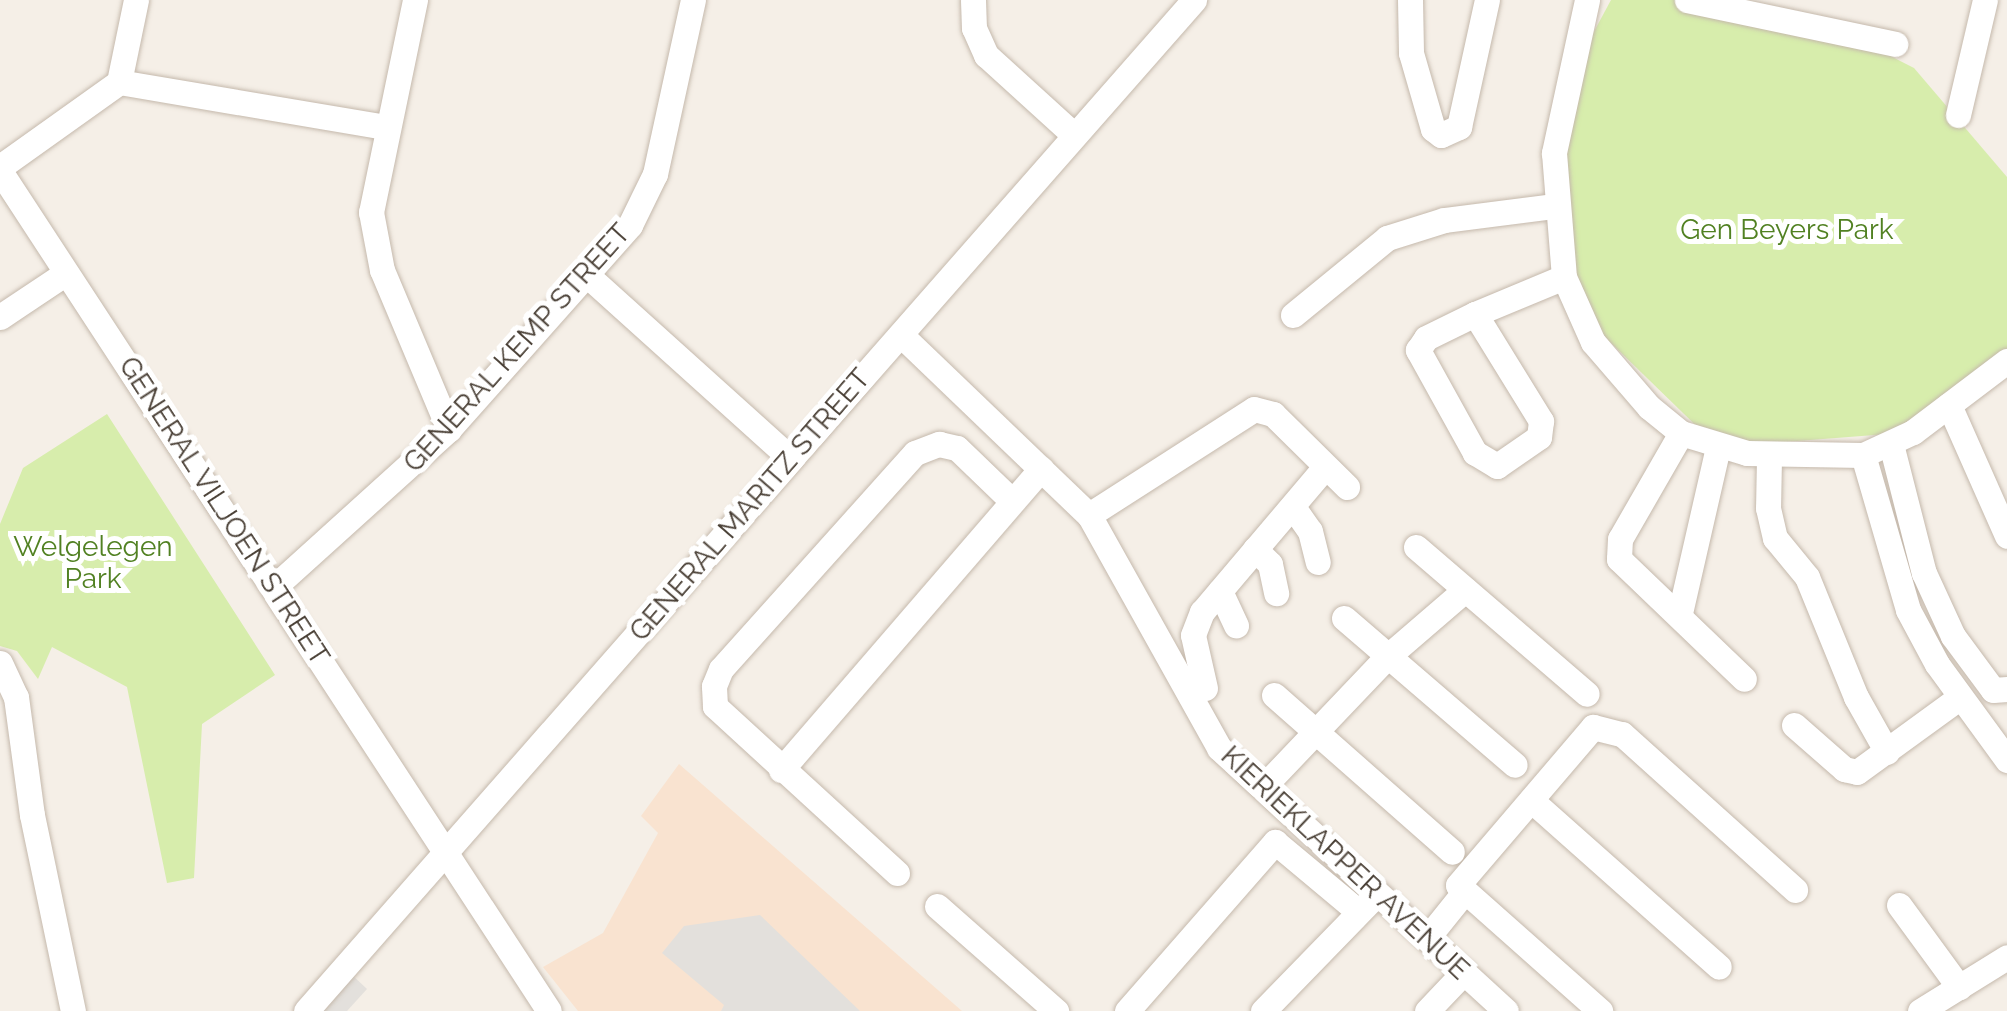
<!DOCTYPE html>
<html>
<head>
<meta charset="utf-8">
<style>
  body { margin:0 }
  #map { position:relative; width:2007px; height:1011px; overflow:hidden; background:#f5efe7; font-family:Raleway,sans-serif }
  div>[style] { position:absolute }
  .commercial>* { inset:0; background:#f9e3d0 }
  .green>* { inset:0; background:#d7edac }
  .parking>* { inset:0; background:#e3e0dc }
  .roads { filter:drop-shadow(0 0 2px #c5b9ac) drop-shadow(0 0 2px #c5b9ac) }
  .minor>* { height:25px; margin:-12.5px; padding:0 12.5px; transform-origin:12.5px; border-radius:12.5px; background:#fff }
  span { translate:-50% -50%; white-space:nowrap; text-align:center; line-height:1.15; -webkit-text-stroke:10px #fff; paint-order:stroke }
  .park-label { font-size:28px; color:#518122 }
  .street-label { font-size:28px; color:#493f35 }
</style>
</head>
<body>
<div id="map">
  <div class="commercial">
    <i style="clip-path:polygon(679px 764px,962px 1011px,578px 1011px,543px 967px,603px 933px,658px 833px,641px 816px)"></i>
  </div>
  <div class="green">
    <i style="clip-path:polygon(1611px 0,1690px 0,1847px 34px,1914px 68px,2007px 177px,2007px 357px,1913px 432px,1718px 447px,1575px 308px,1552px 180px,1570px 76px)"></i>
    <i style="clip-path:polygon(107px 414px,275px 675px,202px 724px,194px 878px,167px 883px,127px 687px,52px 647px,38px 679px,17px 651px,0 646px,0 524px,23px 468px)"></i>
  </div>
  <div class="parking">
    <i style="clip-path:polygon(760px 915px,860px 1011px,721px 1011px,724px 1005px,662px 953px,684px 926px)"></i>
    <i style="clip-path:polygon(350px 973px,367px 989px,347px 1011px,315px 1011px)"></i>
  </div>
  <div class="roads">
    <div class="minor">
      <i style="left:415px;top:0;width:217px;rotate:101.7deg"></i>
      <i style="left:371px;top:212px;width:59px;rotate:79.3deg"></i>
      <i style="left:382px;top:270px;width:173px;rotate:67.2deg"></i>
      <i style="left:973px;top:0;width:28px;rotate:88deg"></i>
      <i style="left:974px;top:28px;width:30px;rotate:66deg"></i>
      <i style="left:986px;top:55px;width:119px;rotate:42.3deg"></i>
      <i style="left:1410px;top:0;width:53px;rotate:88.9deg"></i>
      <i style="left:1411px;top:53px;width:79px;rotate:73.9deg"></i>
      <i style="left:1433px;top:129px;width:10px;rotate:37deg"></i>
      <i style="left:1441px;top:135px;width:20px;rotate:-24deg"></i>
      <i style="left:1459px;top:127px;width:130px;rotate:-77.6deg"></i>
      <i style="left:1587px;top:0;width:157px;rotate:102.2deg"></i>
      <i style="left:1554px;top:153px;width:124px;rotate:85.4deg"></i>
      <i style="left:1564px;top:277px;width:71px;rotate:66deg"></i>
      <i style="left:1593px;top:342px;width:86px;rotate:49.3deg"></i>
      <i style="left:1649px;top:407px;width:41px;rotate:39.1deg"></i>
      <i style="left:1681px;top:433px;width:69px;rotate:16.9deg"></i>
      <i style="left:1747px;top:453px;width:116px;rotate:1deg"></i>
      <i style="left:1863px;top:455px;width:55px;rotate:-24.7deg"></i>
      <i style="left:1913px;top:432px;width:118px;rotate:-37.1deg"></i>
      <i style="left:1687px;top:0;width:213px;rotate:11.9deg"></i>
      <i style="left:119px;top:82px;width:271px;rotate:9.6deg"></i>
      <i style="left:1958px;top:115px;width:118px;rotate:-76.8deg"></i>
      <i style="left:0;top:167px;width:146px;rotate:-35.5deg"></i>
      <i style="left:119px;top:82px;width:84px;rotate:-78.3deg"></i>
      <i style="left:0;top:171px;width:1003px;rotate:56.83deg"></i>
      <i style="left:588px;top:276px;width:273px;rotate:42deg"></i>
      <i style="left:1475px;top:314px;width:126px;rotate:58.3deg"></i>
      <i style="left:1541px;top:421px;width:16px;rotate:97deg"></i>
      <i style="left:1539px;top:437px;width:51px;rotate:145.4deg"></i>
      <i style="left:1497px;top:466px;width:26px;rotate:-149deg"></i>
      <i style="left:1475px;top:453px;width:118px;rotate:-119deg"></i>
      <i style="left:1418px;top:350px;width:14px;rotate:-56deg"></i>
      <i style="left:1426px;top:338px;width:55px;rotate:-26.1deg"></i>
      <i style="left:1475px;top:314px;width:96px;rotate:-22.6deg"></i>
      <i style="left:1293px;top:315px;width:122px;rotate:-39.3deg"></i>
      <i style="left:1387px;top:238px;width:60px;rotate:-17.5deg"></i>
      <i style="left:1444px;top:220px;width:111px;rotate:-7.3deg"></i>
      <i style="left:0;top:317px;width:79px;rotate:-33.7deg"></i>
      <i style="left:901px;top:335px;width:260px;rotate:43.8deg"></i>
      <i style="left:1089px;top:515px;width:267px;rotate:60.8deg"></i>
      <i style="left:1219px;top:748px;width:389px;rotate:42.5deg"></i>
      <i style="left:1949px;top:405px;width:143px;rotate:66.1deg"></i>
      <i style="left:1681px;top:433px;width:122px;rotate:119.9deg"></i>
      <i style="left:1620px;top:539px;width:20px;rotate:93deg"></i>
      <i style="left:1619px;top:559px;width:173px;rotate:43.8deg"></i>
      <i style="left:1891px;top:444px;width:133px;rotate:75.7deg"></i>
      <i style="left:1924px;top:573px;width:69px;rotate:65.3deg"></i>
      <i style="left:1953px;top:636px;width:67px;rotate:53.5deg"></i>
      <i style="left:1993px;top:690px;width:14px;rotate:-4deg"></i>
      <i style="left:1863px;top:455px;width:161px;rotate:73.8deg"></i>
      <i style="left:1908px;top:610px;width:61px;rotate:61.8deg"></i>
      <i style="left:1937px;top:664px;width:119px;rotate:53.9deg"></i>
      <i style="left:1769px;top:458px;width:50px;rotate:91.1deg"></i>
      <i style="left:1768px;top:508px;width:31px;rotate:77deg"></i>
      <i style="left:1775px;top:538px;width:50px;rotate:50.6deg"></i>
      <i style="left:1807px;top:577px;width:130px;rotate:67.8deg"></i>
      <i style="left:1856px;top:697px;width:63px;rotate:60.6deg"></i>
      <i style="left:1293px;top:507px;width:29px;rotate:55deg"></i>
      <i style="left:1310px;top:531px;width:32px;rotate:76deg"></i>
      <i style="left:1089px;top:515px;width:196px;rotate:-32.7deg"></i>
      <i style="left:1254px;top:409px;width:20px;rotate:15deg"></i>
      <i style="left:1273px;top:414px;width:104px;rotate:44.6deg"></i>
      <i style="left:1416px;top:547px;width:225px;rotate:40.7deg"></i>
      <i style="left:1255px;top:549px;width:21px;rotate:45deg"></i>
      <i style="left:1270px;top:564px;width:30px;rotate:78deg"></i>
      <i style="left:273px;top:588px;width:237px;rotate:-42.1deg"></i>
      <i style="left:449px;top:429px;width:273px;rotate:-48.4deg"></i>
      <i style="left:630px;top:225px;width:57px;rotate:-63.9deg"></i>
      <i style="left:655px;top:174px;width:178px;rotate:-77.7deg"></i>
      <i style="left:1220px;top:591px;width:38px;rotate:65deg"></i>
      <i style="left:1680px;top:613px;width:170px;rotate:-77.1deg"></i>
      <i style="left:1344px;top:618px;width:225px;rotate:40.7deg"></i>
      <i style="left:0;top:663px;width:38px;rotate:65deg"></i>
      <i style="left:16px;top:697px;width:119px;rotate:82.3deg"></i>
      <i style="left:32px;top:815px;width:200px;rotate:78.2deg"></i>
      <i style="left:1205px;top:688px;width:54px;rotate:-102.8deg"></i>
      <i style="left:1193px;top:635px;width:25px;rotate:-69deg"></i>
      <i style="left:1202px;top:612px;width:190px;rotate:-49.7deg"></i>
      <i style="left:1274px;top:695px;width:237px;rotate:41.4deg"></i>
      <i style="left:1794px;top:725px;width:67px;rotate:41.3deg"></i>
      <i style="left:1844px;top:769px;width:13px;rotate:13deg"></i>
      <i style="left:1857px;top:772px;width:126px;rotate:-36deg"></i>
      <i style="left:781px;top:770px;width:398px;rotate:-49.2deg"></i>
      <i style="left:1263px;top:787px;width:180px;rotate:-46.4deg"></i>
      <i style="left:1387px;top:657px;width:103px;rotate:-40.7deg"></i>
      <i style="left:1531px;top:800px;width:251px;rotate:41.6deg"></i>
      <i style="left:897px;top:873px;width:247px;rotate:-137.5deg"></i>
      <i style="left:715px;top:706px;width:20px;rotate:-93deg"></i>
      <i style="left:714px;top:686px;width:18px;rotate:-68deg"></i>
      <i style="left:721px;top:669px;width:290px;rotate:-48.1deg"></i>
      <i style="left:915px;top:453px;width:26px;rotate:-21deg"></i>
      <i style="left:939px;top:444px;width:18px;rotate:13deg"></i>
      <i style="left:957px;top:448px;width:76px;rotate:43.9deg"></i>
      <i style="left:1465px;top:891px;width:181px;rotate:41.6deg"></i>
      <i style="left:1899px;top:905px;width:102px;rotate:53.8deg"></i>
      <i style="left:937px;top:906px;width:159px;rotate:41.4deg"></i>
      <i style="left:1428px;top:937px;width:59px;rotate:-51.2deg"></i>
      <i style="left:1465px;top:891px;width:9px;rotate:-139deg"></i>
      <i style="left:1458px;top:885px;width:208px;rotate:-49.5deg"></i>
      <i style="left:1593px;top:727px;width:30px;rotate:14deg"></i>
      <i style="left:1622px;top:734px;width:233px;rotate:42deg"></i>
      <i style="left:306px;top:1011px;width:1346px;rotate:-48.71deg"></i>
      <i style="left:1127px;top:1011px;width:225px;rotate:-48.8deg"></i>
      <i style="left:1275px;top:842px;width:109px;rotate:39.8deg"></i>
      <i style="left:1263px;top:1011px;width:155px;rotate:-45.8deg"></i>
      <i style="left:1427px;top:1011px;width:54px;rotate:-46.5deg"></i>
      <i style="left:1920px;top:1011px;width:102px;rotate:-31.8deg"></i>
    </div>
  </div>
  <div class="park-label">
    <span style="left:1787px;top:230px">Gen Beyers Park</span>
    <span style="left:93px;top:563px">Welgelegen<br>Park</span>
  </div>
  <div class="street-label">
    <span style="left:517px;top:348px;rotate:-48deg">GENERAL KEMP STREET</span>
    <span style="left:750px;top:505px;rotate:-49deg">GENERAL MARITZ STREET</span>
    <span style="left:224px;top:511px;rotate:57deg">GENERAL VILJOEN STREET</span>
    <span style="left:1345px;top:863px;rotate:43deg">KIERIEKLAPPER AVENUE</span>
  </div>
</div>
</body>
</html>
